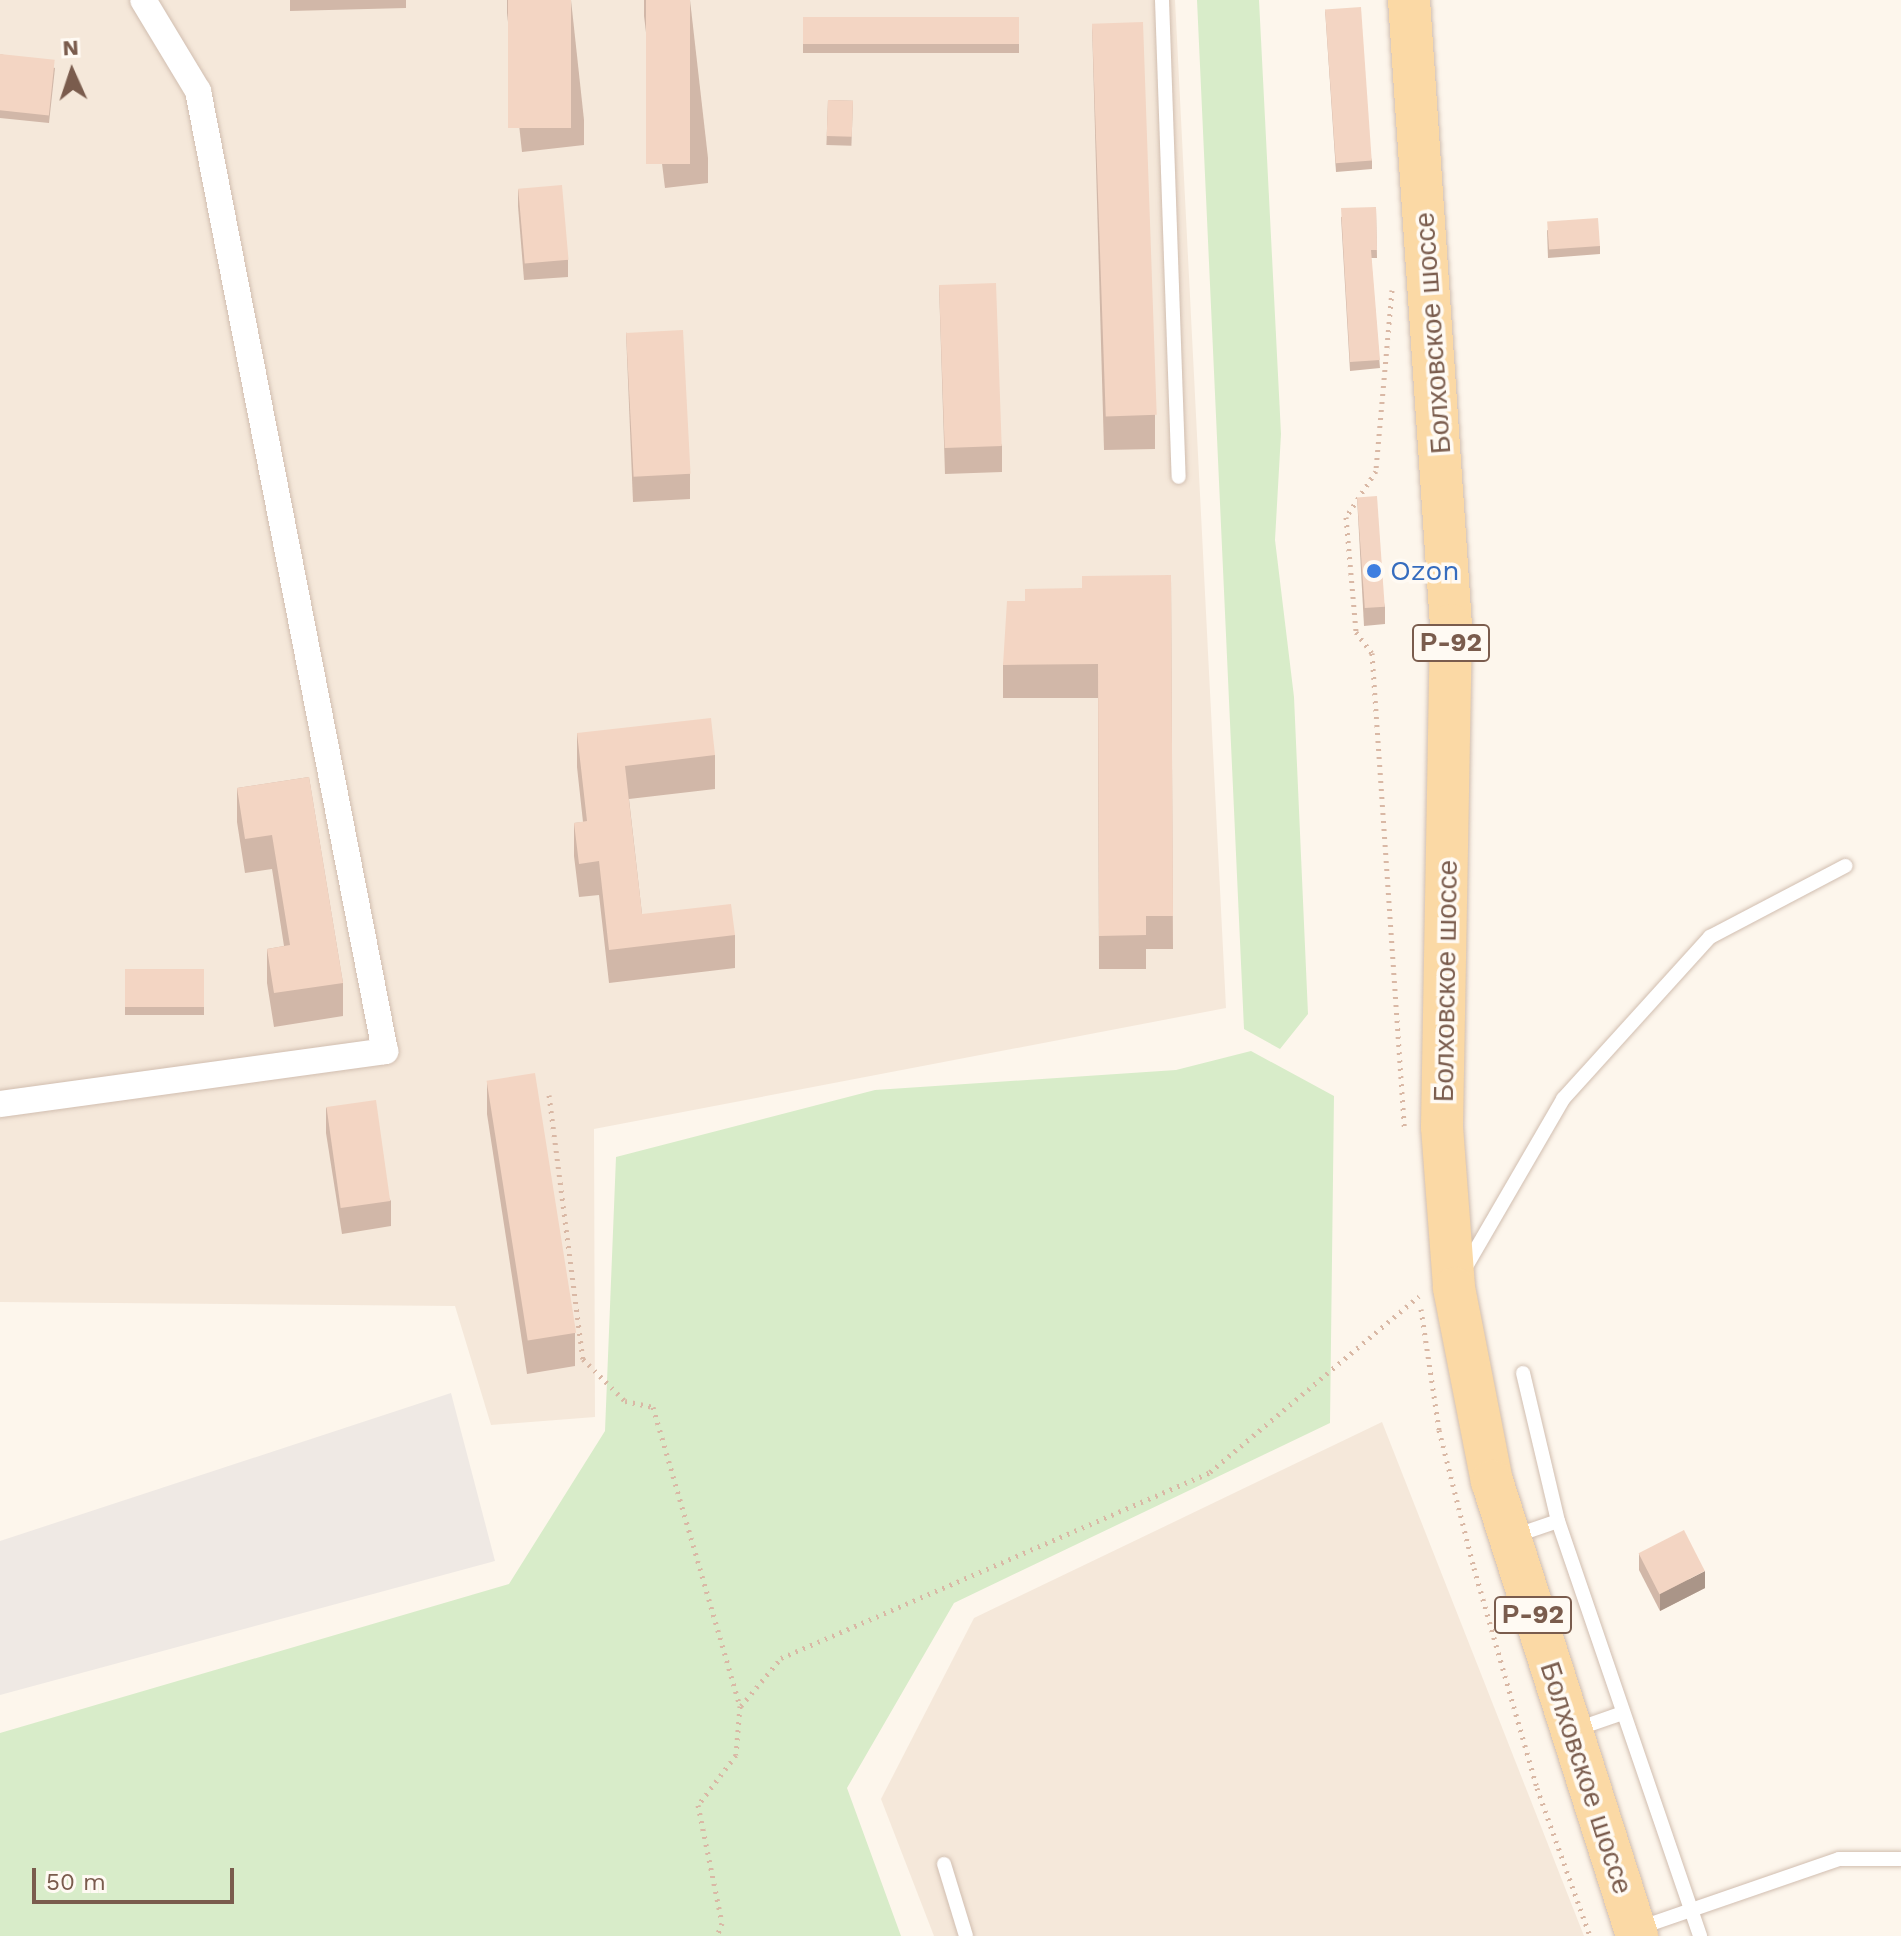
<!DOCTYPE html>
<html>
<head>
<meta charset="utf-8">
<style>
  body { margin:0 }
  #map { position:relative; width:1901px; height:1936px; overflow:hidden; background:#fdf6ec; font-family:"Work Sans",sans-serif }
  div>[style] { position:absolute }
  .residential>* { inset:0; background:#f5e8da }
  .industrial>* { inset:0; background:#efe9e4 }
  .green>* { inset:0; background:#d8ecc9 }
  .path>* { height:5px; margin-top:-2.5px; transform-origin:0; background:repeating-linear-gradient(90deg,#d9b8a5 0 2px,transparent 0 8px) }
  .roads { filter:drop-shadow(0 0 2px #d1beb0) drop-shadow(0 0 2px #d1beb0) }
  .lane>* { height:14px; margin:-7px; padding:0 7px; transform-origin:7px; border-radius:7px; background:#fff }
  .street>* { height:26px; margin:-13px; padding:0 13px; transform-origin:13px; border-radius:13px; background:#fff }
  .primary>* { height:42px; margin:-21px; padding:0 21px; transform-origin:21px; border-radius:21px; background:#fbd9a5 }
  .wall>* { inset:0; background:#d1b7a8; transform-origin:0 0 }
  .shaded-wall>* { inset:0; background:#aa9588 }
  .building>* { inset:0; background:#f3d5c3; transform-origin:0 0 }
  .dots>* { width:22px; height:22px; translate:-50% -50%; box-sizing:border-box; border:4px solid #fffaf3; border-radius:50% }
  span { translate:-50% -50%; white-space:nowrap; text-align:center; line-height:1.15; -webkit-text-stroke:7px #fffaf3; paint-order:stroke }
  .shield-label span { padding:2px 6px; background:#fffaf3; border:2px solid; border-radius:6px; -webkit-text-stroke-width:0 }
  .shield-label { font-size:26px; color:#7a5c4d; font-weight:700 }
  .street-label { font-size:28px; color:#7a5c4d }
  .shop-label { font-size:28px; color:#366cbe }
  .left { translate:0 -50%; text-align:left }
  .north { position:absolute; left:32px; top:32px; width:80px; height:80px; -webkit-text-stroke:6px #fffaf3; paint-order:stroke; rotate:357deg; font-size:22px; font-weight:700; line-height:32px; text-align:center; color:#7a5c4d }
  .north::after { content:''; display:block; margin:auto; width:28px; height:36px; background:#7a5c4d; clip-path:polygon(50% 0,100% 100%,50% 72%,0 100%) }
  .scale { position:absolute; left:32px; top:1868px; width:202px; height:36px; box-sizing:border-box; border:4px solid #7a5c4d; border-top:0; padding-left:10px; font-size:24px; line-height:28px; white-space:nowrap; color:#7a5c4d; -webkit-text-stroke:6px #fffaf3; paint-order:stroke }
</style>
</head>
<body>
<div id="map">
  <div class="residential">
    <i style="clip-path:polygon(0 0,1175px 0,1226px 1008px,594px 1129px,595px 1417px,491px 1425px,455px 1306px,0 1302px)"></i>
    <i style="clip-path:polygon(1382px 1422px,1584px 1936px,934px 1936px,881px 1799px,974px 1618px)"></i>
  </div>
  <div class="industrial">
    <i style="clip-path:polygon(451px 1393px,495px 1561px,0 1695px,0 1541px)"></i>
  </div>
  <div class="green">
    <i style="clip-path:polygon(1197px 0,1259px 0,1281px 434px,1275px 540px,1294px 697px,1308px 1014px,1280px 1049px,1244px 1029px)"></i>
    <i style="clip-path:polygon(1251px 1051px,1334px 1096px,1330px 1423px,954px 1603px,847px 1788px,901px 1936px,0 1936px,0 1733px,509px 1584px,605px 1431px,616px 1157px,875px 1090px,1176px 1070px)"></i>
  </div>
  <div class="path">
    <i style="left:1392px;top:290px;width:182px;rotate:95.1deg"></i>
    <i style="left:1376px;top:471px;width:55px;rotate:123.1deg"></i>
    <i style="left:1346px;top:517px;width:115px;rotate:85deg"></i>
    <i style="left:1356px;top:632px;width:26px;rotate:53deg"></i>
    <i style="left:1372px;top:653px;width:479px;rotate:86.1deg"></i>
    <i style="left:549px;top:1095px;width:266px;rotate:82.7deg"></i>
    <i style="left:583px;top:1359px;width:59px;rotate:45deg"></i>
    <i style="left:625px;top:1401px;width:29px;rotate:12deg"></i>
    <i style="left:653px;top:1407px;width:311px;rotate:73.8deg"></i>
    <i style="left:740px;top:1706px;width:49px;rotate:94.7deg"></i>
    <i style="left:736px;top:1755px;width:63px;rotate:127.2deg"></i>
    <i style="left:698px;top:1805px;width:120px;rotate:78.5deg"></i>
    <i style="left:722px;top:1923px;width:14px;rotate:111deg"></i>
    <i style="left:1421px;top:1309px;width:122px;rotate:81.5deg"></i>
    <i style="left:1439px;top:1430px;width:142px;rotate:75.8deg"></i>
    <i style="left:1474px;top:1568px;width:229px;rotate:74deg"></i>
    <i style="left:1537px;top:1788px;width:157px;rotate:70.3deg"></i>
    <i style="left:741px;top:1706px;width:62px;rotate:-50.2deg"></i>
    <i style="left:781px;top:1658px;width:468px;rotate:-23.4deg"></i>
    <i style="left:1210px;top:1472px;width:273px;rotate:-40.1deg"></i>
  </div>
  <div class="roads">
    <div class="lane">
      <i style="left:1162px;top:0;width:477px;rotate:88deg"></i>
      <i style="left:1464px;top:1270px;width:198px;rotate:-59.9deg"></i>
      <i style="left:1563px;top:1099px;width:219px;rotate:-47.8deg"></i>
      <i style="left:1710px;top:937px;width:153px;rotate:-27.7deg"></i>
      <i style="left:1523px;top:1373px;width:152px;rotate:76.7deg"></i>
      <i style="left:1558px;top:1521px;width:439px;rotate:71.1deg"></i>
      <i style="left:1514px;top:1536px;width:46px;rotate:-18.8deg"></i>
      <i style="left:1574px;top:1730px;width:52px;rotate:-19.1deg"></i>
      <i style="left:944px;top:1864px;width:75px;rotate:73deg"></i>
      <i style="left:1639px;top:1928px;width:212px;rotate:-19deg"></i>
      <i style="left:1839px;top:1859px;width:62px"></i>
    </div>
    <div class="street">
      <i style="left:0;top:1104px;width:389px;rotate:-7.8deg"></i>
      <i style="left:385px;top:1051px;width:978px;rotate:-101.02deg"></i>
      <i style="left:198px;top:91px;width:106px;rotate:-121.1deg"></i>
    </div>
    <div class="primary">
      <i style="left:1409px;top:0;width:626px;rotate:86.16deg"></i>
      <i style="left:1451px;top:625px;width:502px;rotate:91.03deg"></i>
      <i style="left:1442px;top:1127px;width:161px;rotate:85.7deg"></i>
      <i style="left:1454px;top:1288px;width:197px;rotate:78.9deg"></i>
      <i style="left:1492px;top:1481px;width:478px;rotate:72.3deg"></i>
    </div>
  </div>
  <div class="wall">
    <i style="clip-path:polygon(290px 0,406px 0,406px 8px,290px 11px)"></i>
    <i style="clip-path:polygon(507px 0,571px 0,584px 120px,584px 145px,522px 152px,507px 13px)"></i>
    <i style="clip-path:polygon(644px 0,690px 0,708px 158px,708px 183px,665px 188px,644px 16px)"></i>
    <i style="clip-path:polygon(1325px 9px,1372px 161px,1372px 169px,1336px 172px)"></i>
    <i style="left:803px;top:17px;width:216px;height:36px"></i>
    <i style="clip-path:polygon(1092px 24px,1155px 415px,1155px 449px,1104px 450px)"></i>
    <i style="clip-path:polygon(0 54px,55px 68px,49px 123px,0 118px)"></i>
    <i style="left:828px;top:100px;width:25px;height:45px;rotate:2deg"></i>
    <i style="clip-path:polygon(518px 189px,568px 260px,568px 277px,524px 280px,518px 206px)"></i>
    <i style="clip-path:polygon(1376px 207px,1377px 258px,1371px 258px,1380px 368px,1350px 371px,1341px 217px)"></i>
    <i style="clip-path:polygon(1547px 230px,1600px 246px,1600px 254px,1548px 258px)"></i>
    <i style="clip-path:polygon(939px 285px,1002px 446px,1002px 472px,945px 474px)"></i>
    <i style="clip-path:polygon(626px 332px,690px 474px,690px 499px,633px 502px)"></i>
    <i style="clip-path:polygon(1357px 497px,1385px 607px,1385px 624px,1364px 626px)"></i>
    <i style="clip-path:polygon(1171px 575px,1173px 949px,1146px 949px,1146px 969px,1099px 969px,1098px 698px,1003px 698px,1003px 665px,1025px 601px,1082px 588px)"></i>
    <i style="clip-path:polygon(577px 733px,715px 755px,715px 789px,629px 799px,642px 914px,735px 935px,735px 968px,609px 983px,599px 895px,579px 897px,574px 856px,574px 823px,583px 822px,577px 767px)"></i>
    <i style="clip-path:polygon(309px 777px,343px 983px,343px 1016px,274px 1027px,267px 983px,267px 949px,284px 946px,272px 869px,245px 873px,237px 822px,237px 788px)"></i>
    <i style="left:125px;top:969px;width:79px;height:46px"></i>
    <i style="clip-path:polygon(487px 1081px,575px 1333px,575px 1366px,527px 1374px,487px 1114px)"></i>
    <i style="clip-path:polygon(326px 1107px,391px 1201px,391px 1226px,342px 1234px,326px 1133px)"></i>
    <i style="clip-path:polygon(1639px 1553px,1705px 1588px,1660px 1611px,1639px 1570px)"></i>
  </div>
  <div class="shaded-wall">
    <i style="clip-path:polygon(1705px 1571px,1705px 1588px,1660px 1611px,1660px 1594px)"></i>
  </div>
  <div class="building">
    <i style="left:508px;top:0;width:63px;height:128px"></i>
    <i style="left:646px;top:0;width:44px;height:164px"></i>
    <i style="left:1361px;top:7px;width:154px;height:36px;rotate:86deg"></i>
    <i style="left:803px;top:17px;width:216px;height:27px"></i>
    <i style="left:1143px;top:22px;width:393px;height:51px;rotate:88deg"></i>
    <i style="left:0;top:54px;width:55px;height:56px;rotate:6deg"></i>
    <i style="left:828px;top:100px;width:25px;height:36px;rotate:2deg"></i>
    <i style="left:562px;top:185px;width:75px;height:44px;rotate:85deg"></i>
    <i style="clip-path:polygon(1376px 207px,1377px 250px,1371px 250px,1380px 360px,1350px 362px,1341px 208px)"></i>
    <i style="left:1598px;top:218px;width:28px;height:51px;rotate:86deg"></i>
    <i style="left:996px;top:283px;width:163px;height:57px;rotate:88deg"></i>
    <i style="left:683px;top:330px;width:144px;height:57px;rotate:87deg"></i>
    <i style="left:1377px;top:496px;width:111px;height:20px;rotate:86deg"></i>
    <i style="clip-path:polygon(1171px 575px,1173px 916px,1146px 916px,1146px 935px,1099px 936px,1098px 664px,1003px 665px,1007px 601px,1025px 601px,1025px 589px,1082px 588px,1082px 576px)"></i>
    <i style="clip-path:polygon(711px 718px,715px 755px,625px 766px,642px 914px,731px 904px,735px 935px,609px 950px,599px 861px,579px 864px,574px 823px,587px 821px,577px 733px)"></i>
    <i style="clip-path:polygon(309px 777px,343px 983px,274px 993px,267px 949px,290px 945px,272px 835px,245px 839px,237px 788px)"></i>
    <i style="left:125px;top:969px;width:79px;height:38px"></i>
    <i style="left:535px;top:1073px;width:263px;height:49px;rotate:81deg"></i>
    <i style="left:376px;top:1100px;width:102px;height:50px;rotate:82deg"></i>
    <i style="left:1684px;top:1530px;width:46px;height:51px;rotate:63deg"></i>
  </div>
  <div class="dots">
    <i style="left:1374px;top:571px;background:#3f7fe0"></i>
  </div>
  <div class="shield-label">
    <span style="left:1451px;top:643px">Р-92</span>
    <span style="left:1533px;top:1615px">Р-92</span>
  </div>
  <div class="street-label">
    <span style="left:1433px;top:333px;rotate:-94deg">Болховское шоссе</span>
    <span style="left:1446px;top:981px;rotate:-89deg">Болховское шоссе</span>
    <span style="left:1586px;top:1778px;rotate:72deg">Болховское шоссе</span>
  </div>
  <div class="shop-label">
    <span class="left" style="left:1390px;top:571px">Ozon</span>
  </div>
  <div class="north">N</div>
  <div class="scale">50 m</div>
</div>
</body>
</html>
